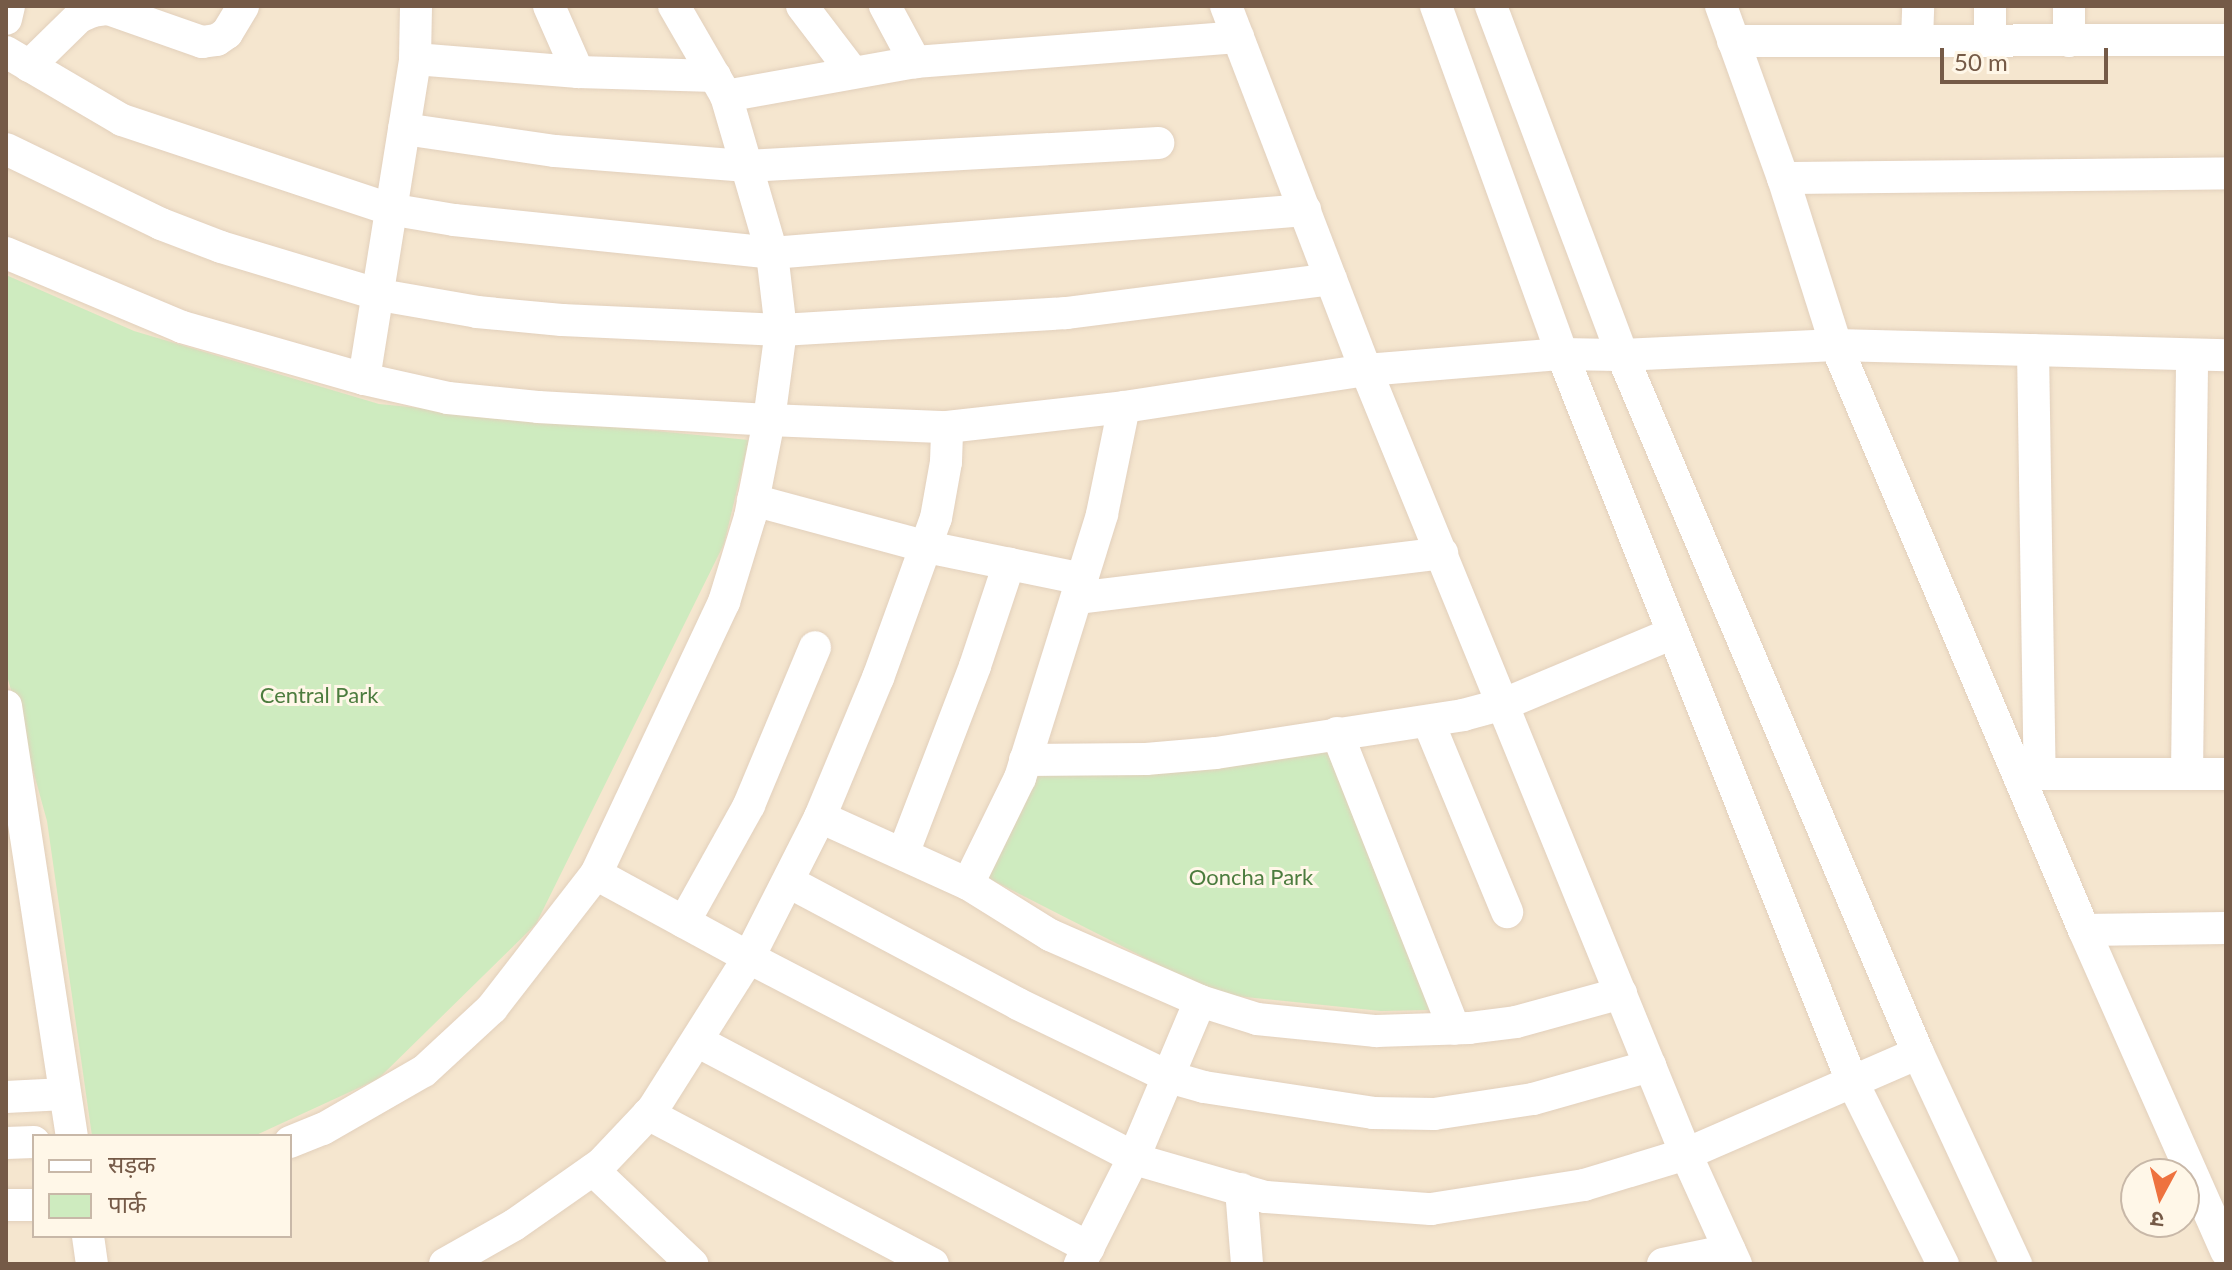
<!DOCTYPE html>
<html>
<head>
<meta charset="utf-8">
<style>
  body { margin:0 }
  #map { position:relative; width:2232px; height:1270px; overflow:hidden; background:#fdf4e1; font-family:Lato,"Noto Sans Devanagari",sans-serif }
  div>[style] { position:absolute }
  .residential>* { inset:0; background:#f5e6cf }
  .green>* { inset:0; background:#ceebbf }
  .roads { filter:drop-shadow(0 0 2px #e2d0bc) drop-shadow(0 0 2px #e2d0bc) }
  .minor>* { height:32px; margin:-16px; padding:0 16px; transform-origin:16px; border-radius:16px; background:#fff }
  span { translate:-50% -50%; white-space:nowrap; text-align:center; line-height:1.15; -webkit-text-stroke:6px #fff7e8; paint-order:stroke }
  .park-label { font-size:22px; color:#4c7c3e }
  .frame { position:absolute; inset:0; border:8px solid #755a47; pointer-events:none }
  .legend { position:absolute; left:32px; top:1134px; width:260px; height:104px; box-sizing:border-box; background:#fff7e8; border:2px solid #c8b8a8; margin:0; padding:10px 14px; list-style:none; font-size:24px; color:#755a47 }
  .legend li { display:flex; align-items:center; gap:16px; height:40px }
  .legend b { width:40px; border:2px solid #c8b8a8 }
  .north { position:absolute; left:2120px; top:1158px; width:80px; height:80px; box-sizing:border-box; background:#fff7e8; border:2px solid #c8b8a8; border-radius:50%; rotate:187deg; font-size:22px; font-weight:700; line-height:32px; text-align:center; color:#755a47 }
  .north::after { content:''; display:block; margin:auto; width:28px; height:36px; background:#ee723f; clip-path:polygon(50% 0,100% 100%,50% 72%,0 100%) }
  .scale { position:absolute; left:1940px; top:48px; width:168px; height:36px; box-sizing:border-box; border:4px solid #755a47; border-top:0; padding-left:10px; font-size:24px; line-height:28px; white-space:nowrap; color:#755a47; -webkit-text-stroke:6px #fff7e8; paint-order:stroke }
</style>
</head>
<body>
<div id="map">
  <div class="residential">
    <i style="clip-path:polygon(evenodd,6px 6px,2226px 6px,2226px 1264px,6px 1264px,6px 6px,34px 1136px,290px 1136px,290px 1236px,34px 1236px,34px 1136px,6px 6px,2136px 1174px,2184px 1174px,2184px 1222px,2136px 1222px,2136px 1174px)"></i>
  </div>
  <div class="green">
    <i style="clip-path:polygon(6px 275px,134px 331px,379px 404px,749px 440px,724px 544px,536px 924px,378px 1079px,254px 1136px,92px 1136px,47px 821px,6px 672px)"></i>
    <i style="clip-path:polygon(1331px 748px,1431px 1010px,1381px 1011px,1216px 994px,986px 877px,1035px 775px)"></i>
  </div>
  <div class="roads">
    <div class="minor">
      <i style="left:549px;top:6px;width:72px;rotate:66.3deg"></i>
      <i style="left:802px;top:6px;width:84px;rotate:52.7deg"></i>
      <i style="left:885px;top:6px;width:64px;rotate:61.8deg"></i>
      <i style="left:915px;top:62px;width:324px;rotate:-4.4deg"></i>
      <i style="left:1226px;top:6px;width:390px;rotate:69deg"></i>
      <i style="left:1366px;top:370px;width:847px;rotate:67.8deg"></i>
      <i style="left:1686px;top:1154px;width:121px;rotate:65.6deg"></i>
      <i style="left:1436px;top:6px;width:370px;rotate:70.1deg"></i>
      <i style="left:1562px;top:354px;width:780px;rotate:68.27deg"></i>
      <i style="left:1851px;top:1079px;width:207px;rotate:63.6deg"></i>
      <i style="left:1491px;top:6px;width:373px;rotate:69.4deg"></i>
      <i style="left:1622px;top:355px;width:758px;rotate:67.02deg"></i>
      <i style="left:1918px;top:1053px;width:233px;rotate:65.1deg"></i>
      <i style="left:1721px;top:6px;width:183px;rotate:70.2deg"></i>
      <i style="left:1783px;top:178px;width:175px;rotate:72.4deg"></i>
      <i style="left:1836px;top:345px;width:635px;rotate:67.03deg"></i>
      <i style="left:2084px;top:930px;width:142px;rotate:-0.8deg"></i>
      <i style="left:6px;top:19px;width:13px;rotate:-77deg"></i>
      <i style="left:1733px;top:41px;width:493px;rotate:-0.1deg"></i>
      <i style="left:1917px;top:41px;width:35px;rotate:-88deg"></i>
      <i style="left:1990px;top:41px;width:35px;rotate:-90deg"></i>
      <i style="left:2069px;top:41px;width:35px;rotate:-90deg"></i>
      <i style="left:6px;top:52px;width:134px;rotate:30.4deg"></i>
      <i style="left:122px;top:120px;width:281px;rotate:18.4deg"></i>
      <i style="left:389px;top:209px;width:66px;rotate:9.6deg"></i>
      <i style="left:454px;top:220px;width:320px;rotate:5.9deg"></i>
      <i style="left:772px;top:253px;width:535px;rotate:-4.61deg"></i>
      <i style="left:415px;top:59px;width:164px;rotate:4.6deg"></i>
      <i style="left:578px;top:72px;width:137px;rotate:1.7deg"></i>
      <i style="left:29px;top:66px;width:70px;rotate:-44.4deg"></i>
      <i style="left:79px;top:17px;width:15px;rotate:-23deg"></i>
      <i style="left:93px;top:11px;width:15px;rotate:-8deg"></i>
      <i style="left:108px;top:9px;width:100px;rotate:19.3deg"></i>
      <i style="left:202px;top:42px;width:15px;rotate:-8deg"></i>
      <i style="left:217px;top:40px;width:12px;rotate:-35deg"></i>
      <i style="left:227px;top:33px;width:31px;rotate:-59deg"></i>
      <i style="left:726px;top:96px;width:192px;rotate:-10.2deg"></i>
      <i style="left:404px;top:129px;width:153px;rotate:8.3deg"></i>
      <i style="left:555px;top:151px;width:193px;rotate:4.5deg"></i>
      <i style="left:747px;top:166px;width:412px;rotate:-3.2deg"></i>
      <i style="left:6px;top:149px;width:172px;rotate:25.8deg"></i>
      <i style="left:161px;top:224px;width:64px;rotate:21deg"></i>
      <i style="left:221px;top:247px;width:166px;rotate:16.8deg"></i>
      <i style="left:380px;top:295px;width:98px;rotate:9.9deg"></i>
      <i style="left:477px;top:312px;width:85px;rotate:5.4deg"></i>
      <i style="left:562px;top:320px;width:219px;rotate:2.6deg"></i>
      <i style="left:781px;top:330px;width:286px;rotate:-3.4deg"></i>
      <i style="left:1066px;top:313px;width:267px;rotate:-7.3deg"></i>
      <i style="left:1783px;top:178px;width:443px;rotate:-0.6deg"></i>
      <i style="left:6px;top:253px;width:191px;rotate:22.8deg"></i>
      <i style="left:182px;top:327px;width:189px;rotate:15.9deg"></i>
      <i style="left:364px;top:379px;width:86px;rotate:12.7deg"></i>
      <i style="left:448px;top:398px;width:90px;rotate:5.7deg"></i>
      <i style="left:538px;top:407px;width:231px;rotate:3.2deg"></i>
      <i style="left:769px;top:420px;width:178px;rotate:2.3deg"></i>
      <i style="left:947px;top:427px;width:178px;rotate:-6.4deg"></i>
      <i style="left:1124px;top:407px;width:245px;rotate:-8.7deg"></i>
      <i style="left:1366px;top:370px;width:197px;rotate:-4.7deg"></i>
      <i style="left:1562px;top:354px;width:60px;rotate:1deg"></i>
      <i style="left:1622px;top:355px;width:214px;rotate:-2.7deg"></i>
      <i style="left:1836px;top:345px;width:390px;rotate:1.5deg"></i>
      <i style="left:2033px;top:350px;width:423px;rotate:89.1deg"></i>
      <i style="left:364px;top:379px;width:324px;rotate:-80.9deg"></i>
      <i style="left:415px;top:59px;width:53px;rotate:-88.9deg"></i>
      <i style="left:753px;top:500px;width:180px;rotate:15.1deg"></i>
      <i style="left:927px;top:547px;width:159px;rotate:11.6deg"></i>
      <i style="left:1077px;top:598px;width:368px;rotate:-7deg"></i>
      <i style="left:6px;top:706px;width:435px;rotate:81.3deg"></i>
      <i style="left:1428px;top:721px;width:207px;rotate:67.5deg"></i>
      <i style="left:1337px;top:733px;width:318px;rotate:68.4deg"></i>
      <i style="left:1025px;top:760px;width:121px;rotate:-0.5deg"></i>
      <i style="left:1146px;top:759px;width:70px;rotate:-4.9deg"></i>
      <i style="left:1216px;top:753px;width:250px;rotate:-8.7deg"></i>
      <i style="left:1463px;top:715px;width:42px;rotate:-15deg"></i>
      <i style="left:1504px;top:704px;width:183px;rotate:-22.8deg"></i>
      <i style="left:2021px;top:774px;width:205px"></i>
      <i style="left:2187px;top:774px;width:419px;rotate:-89.3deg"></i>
      <i style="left:820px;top:817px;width:151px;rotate:-67.4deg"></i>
      <i style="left:878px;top:678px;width:170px;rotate:-70.1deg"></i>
      <i style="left:936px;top:518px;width:57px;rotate:-79.9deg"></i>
      <i style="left:946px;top:462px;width:35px;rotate:-88deg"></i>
      <i style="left:903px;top:854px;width:201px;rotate:-69deg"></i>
      <i style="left:975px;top:666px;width:108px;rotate:-71.6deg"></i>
      <i style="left:596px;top:874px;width:186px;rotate:28.6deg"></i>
      <i style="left:759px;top:963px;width:430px;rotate:27.4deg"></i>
      <i style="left:1141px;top:1161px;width:130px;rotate:16.1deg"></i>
      <i style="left:1266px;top:1197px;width:165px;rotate:4.2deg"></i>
      <i style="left:1431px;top:1209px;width:155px;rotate:-8.9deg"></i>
      <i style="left:1584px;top:1185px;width:107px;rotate:-16.9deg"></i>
      <i style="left:1686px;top:1154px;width:253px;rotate:-23.5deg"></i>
      <i style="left:789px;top:882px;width:259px;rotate:28deg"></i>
      <i style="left:1018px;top:1004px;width:168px;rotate:25.8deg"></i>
      <i style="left:1169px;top:1077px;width:36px;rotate:16deg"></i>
      <i style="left:1204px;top:1087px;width:171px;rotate:8.7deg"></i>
      <i style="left:1373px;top:1113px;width:61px;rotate:0.9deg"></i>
      <i style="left:1434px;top:1114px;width:100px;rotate:-8.6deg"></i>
      <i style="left:1533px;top:1099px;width:122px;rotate:-15.8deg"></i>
      <i style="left:968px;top:884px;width:97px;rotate:31.9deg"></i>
      <i style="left:1050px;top:935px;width:164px;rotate:23.7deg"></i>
      <i style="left:1200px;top:1001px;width:169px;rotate:112.9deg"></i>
      <i style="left:1134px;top:1157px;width:120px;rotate:116.8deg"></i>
      <i style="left:684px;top:922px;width:134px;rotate:-60.9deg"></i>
      <i style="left:749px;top:805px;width:171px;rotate:-67.3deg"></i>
      <i style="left:2084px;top:930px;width:351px;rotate:66.1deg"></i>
      <i style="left:1200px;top:1001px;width:60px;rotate:17.5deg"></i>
      <i style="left:1257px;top:1019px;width:120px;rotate:5.8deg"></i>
      <i style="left:1376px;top:1031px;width:93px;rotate:-1.8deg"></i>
      <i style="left:1469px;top:1028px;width:47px;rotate:-7.3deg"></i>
      <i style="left:1516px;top:1022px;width:109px;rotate:-15.4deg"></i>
      <i style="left:697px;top:1041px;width:443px;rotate:27.8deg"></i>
      <i style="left:6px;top:1097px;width:59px;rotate:-2.9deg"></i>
      <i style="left:648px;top:1114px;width:322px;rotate:27.8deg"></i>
      <i style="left:290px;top:1142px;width:35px;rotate:-22deg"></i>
      <i style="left:323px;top:1129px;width:116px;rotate:-29.9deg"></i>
      <i style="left:424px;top:1071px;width:93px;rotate:-42.8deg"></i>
      <i style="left:492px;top:1008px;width:170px;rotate:-52.2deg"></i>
      <i style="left:596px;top:874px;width:301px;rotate:-64.8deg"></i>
      <i style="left:724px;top:602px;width:89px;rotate:-73deg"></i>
      <i style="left:750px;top:517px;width:99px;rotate:-78.9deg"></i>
      <i style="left:769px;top:420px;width:91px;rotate:-82.4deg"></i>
      <i style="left:781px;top:330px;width:78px;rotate:-96.7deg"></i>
      <i style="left:772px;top:253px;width:164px;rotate:-106.3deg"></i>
      <i style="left:726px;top:96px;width:104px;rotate:-120deg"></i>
      <i style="left:6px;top:1143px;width:28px;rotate:-2deg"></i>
      <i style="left:593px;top:1170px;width:137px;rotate:43.5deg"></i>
      <i style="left:1241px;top:1189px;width:75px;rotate:85.4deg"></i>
      <i style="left:6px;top:1205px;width:28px"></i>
      <i style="left:88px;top:1236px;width:28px;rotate:82deg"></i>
      <i style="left:445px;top:1264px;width:79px;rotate:-29.5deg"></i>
      <i style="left:514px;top:1225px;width:106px;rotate:-35deg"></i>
      <i style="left:601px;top:1164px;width:76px;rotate:-46.6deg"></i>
      <i style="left:653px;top:1109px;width:180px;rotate:-57.7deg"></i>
      <i style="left:749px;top:957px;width:157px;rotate:-63.1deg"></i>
      <i style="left:820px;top:817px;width:162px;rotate:24.4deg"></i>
      <i style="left:968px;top:884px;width:118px;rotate:-63.9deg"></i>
      <i style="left:1020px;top:778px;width:276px;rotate:-72.7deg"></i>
      <i style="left:1102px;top:514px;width:109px;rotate:-78.4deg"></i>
      <i style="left:1663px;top:1264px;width:68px;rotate:-11.8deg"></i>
    </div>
  </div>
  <div class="park-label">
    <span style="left:319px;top:695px">Central Park</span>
    <span style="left:1251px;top:877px">Ooncha Park</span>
  </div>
  <div class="frame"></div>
  <ul class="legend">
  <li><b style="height:10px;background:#fff"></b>सड़क</li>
  <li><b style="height:22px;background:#ceebbf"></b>पार्क</li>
  </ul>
  <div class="north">उ</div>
  <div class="scale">50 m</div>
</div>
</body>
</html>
